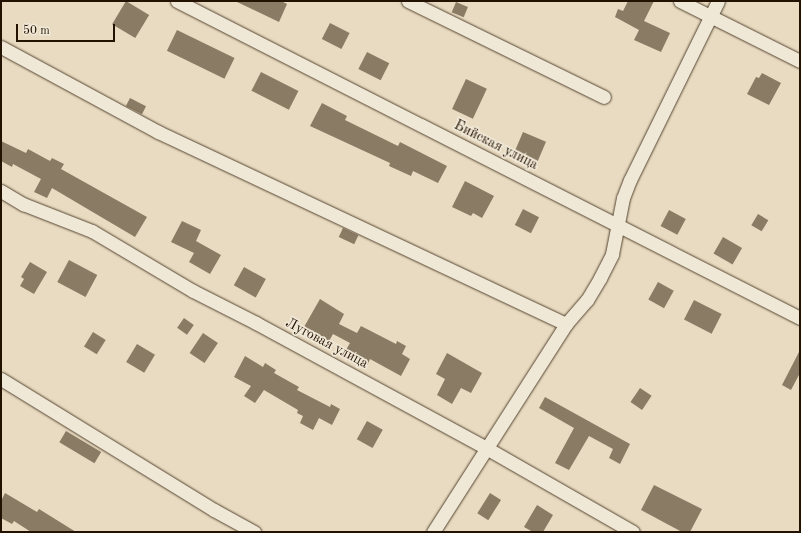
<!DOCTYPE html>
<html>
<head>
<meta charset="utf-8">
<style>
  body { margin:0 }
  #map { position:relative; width:801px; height:533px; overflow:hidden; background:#e8dbc1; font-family:"Old Standard TT",serif }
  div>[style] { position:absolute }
  .building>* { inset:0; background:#8a7b64; transform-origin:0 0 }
  .roads { filter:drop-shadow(0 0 1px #554430) drop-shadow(0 0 1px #554430) }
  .street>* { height:13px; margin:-6.5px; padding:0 6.5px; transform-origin:6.5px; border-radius:6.5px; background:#f0e8d7 }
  span { translate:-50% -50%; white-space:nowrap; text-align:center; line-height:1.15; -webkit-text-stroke:3.5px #f0e8d7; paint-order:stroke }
  .street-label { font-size:14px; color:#241200 }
  .frame { position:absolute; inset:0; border:2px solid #241200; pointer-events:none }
  .scale { position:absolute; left:16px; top:24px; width:99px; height:18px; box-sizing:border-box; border:2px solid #241200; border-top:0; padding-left:5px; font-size:12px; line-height:14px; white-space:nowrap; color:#241200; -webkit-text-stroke:3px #f0e8d7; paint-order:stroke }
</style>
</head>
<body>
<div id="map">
  <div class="building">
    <i style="left:126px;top:1px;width:27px;height:27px;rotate:31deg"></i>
    <i style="clip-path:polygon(235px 1px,281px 1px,287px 4px,279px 22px)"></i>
    <i style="clip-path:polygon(628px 1px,654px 1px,644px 21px,670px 33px,661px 52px,634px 40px,639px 30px,615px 17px,618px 9px,623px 11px)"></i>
    <i style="left:456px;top:2px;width:13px;height:11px;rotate:23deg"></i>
    <i style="left:330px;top:23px;width:22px;height:18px;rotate:27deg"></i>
    <i style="left:177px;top:30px;width:64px;height:23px;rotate:26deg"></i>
    <i style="left:367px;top:52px;width:25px;height:19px;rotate:27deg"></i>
    <i style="left:261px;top:72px;width:42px;height:21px;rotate:27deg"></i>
    <i style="clip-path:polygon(762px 73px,781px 83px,769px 105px,747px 94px,756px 77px,759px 78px)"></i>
    <i style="left:466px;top:79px;width:23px;height:33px;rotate:25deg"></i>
    <i style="left:130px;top:98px;width:18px;height:9px;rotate:27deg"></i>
    <i style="clip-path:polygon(322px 103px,347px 116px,345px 120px,398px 146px,400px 142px,447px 166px,438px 183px,413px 171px,411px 176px,389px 166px,390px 163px,310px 126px)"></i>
    <i style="left:523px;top:132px;width:25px;height:21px;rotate:23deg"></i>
    <i style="clip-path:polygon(1px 141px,26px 153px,28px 149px,50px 161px,52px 158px,64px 164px,61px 169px,147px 217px,135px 237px,52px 188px,47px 198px,34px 192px,41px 179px,13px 164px,12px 167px,1px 161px)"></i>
    <i style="clip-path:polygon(465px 181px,494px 196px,482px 218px,473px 213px,471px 216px,452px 207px)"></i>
    <i style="left:523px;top:209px;width:18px;height:18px;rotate:27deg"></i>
    <i style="left:669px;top:210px;width:19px;height:18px;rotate:28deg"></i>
    <i style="left:758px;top:214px;width:12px;height:13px;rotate:31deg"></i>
    <i style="clip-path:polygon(182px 221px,201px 230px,196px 241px,221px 255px,210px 274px,189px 262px,194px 253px,171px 242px)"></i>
    <i style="left:343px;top:228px;width:17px;height:10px;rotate:25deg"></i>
    <i style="left:723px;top:237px;width:22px;height:19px;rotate:30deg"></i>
    <i style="left:69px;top:260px;width:32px;height:25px;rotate:28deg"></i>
    <i style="clip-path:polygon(30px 262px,47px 272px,34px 294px,20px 286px,24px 279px,21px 277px)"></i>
    <i style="left:244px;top:267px;width:25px;height:21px;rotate:29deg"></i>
    <i style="left:658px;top:282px;width:18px;height:20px;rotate:29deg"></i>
    <i style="clip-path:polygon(320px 299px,344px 314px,339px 324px,357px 333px,361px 326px,396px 344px,397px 341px,406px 346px,402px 354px,410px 359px,401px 376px,370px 359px,366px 368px,353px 361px,356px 355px,346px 350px,350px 343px,333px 334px,329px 341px,304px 327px)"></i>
    <i style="left:694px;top:300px;width:31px;height:22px;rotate:27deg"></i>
    <i style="left:184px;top:318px;width:12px;height:12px;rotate:35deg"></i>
    <i style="left:93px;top:332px;width:15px;height:17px;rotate:32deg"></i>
    <i style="left:203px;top:333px;width:18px;height:24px;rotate:34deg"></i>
    <i style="left:137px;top:344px;width:21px;height:21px;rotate:31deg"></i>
    <i style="clip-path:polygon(800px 350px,800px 373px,791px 390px,782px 385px)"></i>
    <i style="clip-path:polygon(447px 353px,482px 373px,471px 393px,461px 388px,452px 404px,437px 395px,445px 379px,436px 374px)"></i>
    <i style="clip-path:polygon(245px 356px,263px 367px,265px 363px,276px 370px,274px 373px,299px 387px,297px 390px,330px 407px,331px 404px,340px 409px,332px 425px,319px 418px,313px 430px,300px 423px,303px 416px,297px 413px,298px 410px,264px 390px,255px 403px,244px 396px,251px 386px,234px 377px)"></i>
    <i style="left:640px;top:388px;width:14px;height:17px;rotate:34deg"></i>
    <i style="clip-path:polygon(545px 397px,630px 444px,620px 464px,609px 458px,613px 449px,589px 436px,569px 470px,555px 463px,574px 428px,539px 408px)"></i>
    <i style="left:367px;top:421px;width:18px;height:21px;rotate:29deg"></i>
    <i style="left:66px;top:431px;width:41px;height:13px;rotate:31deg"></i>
    <i style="clip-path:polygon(654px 485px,702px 509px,690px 532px,682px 532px,641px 510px)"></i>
    <i style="clip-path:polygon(5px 493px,37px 512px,39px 509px,76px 532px,31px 532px,14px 521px,12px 524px,1px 518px,1px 501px)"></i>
    <i style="left:490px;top:493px;width:13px;height:24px;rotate:32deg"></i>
    <i style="clip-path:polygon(537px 505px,553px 515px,543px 532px,533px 532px,524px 527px)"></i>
  </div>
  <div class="roads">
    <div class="street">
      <i style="left:177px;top:1px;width:699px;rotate:26.97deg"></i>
      <i style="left:408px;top:1px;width:218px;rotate:26.1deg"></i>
      <i style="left:680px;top:1px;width:134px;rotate:26.6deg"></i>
      <i style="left:1px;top:47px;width:179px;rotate:28.4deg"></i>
      <i style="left:158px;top:132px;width:451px;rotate:25.2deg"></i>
      <i style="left:1px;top:191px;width:26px;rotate:31deg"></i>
      <i style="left:23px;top:204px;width:74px;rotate:21.4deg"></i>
      <i style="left:92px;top:231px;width:117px;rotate:30.7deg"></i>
      <i style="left:193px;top:291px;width:71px;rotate:26.9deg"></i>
      <i style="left:256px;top:323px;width:264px;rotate:28.5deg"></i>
      <i style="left:488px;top:449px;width:167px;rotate:29.8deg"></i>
      <i style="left:1px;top:379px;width:250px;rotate:31.6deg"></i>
      <i style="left:214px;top:510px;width:46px;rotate:28.8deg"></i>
      <i style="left:433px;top:532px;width:247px;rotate:-57.4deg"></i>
      <i style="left:566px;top:324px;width:32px;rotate:-49deg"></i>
      <i style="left:587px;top:300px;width:26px;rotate:-59deg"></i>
      <i style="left:600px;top:278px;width:27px;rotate:-63deg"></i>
      <i style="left:612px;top:254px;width:57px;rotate:-78.9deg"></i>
      <i style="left:623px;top:198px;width:19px;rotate:-69deg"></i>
      <i style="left:630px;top:180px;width:199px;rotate:-63.8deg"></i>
    </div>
  </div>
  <div class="street-label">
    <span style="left:496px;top:145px;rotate:27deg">Бийская улица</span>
    <span style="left:327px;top:343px;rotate:28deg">Луговая улица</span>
  </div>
  <div class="frame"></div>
  <div class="scale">50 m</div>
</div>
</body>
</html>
